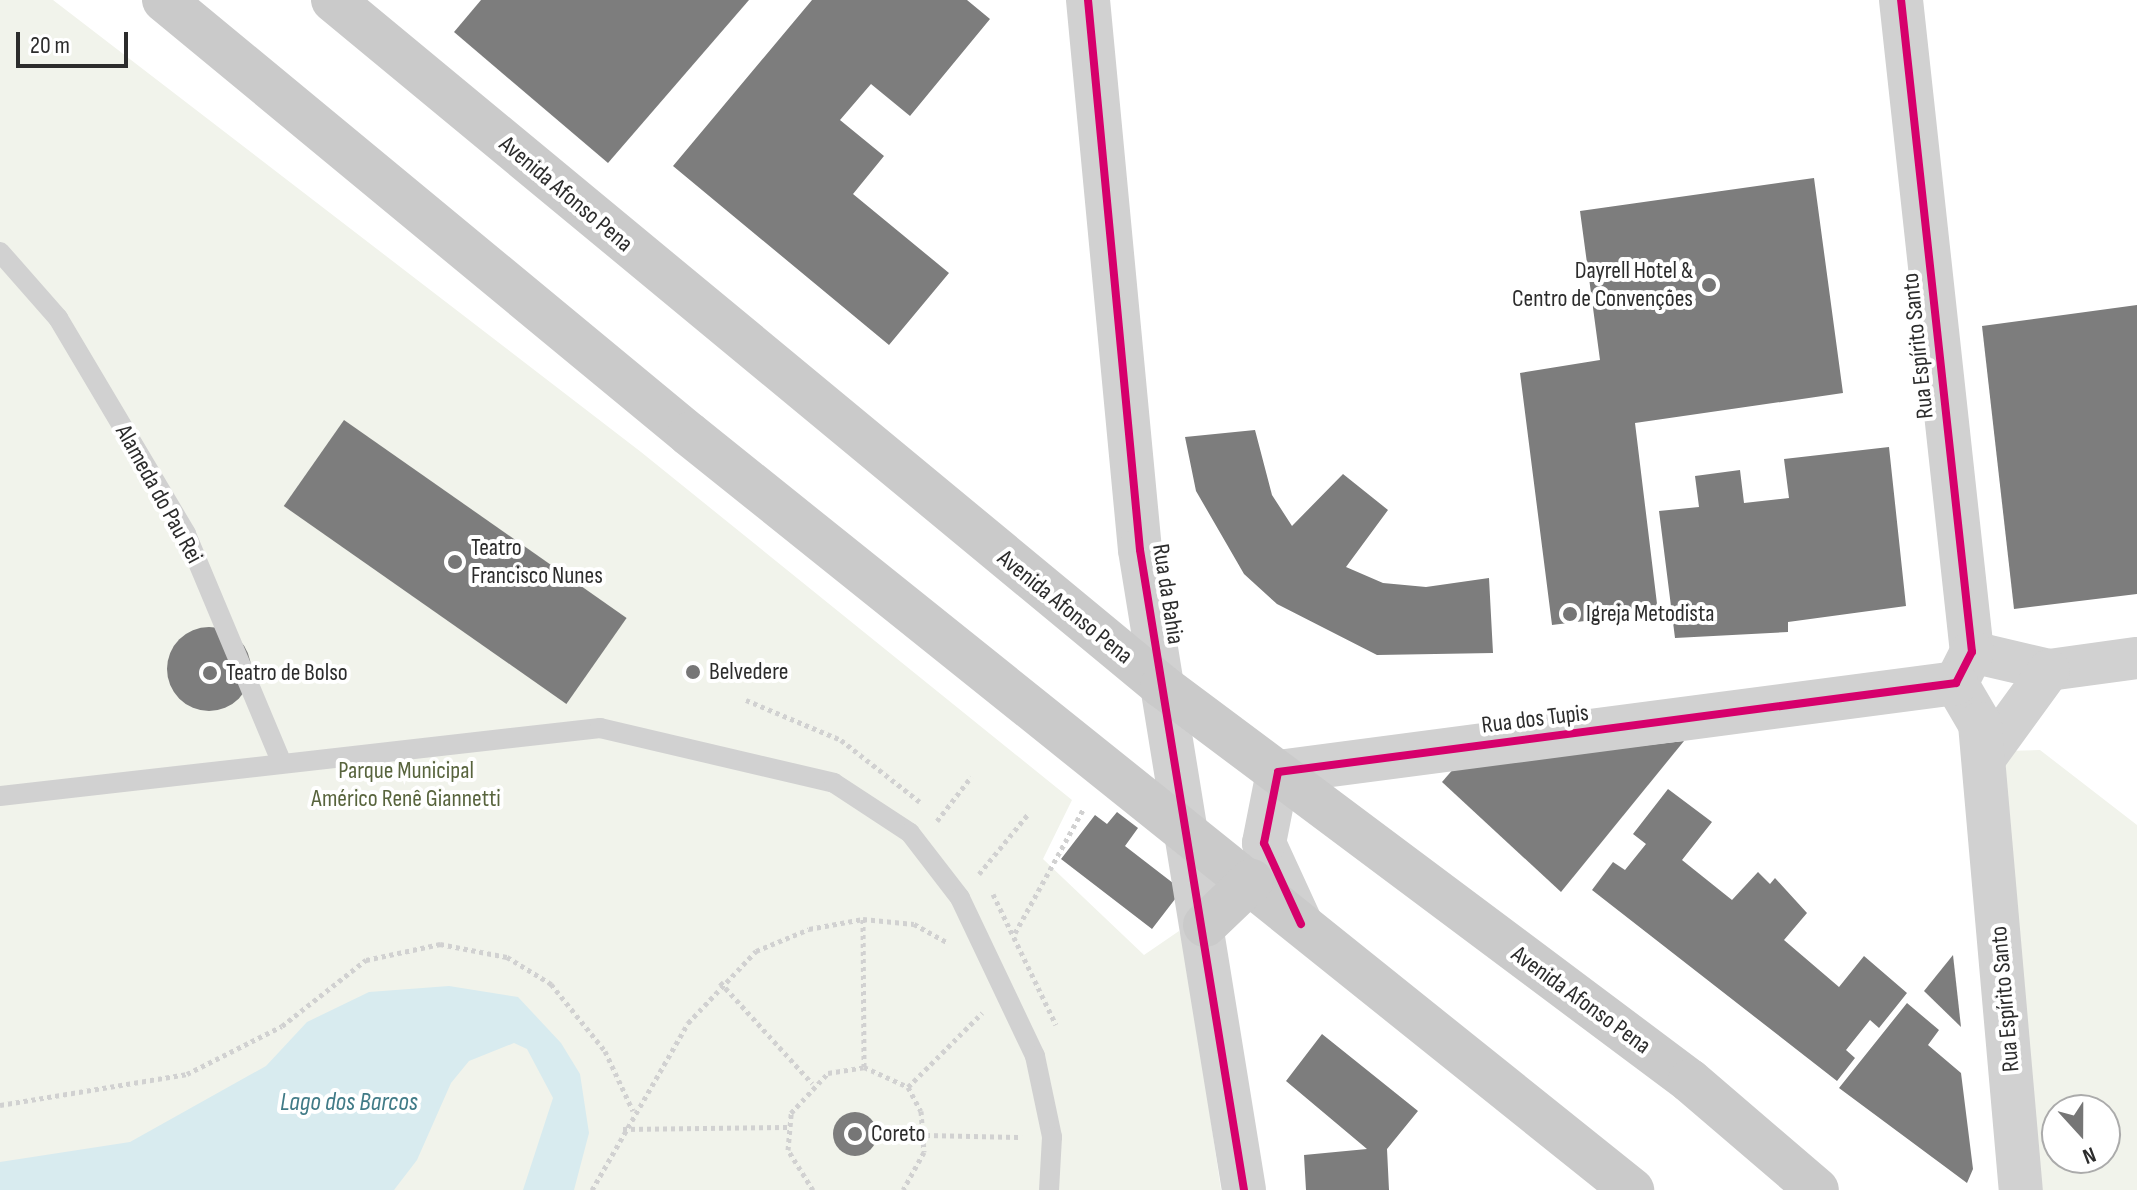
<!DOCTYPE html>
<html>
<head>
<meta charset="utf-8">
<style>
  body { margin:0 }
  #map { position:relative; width:2137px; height:1190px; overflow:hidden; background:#fff; font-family:"Sofia Sans Condensed",sans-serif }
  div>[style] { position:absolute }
  .green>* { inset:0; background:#f1f3eb }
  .water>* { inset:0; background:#d8ebef }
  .building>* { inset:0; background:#7d7d7d; transform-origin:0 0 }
  .round { border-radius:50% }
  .path>* { height:5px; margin-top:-2.5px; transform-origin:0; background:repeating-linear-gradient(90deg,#d1d1d1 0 4px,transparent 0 8px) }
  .service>* { height:20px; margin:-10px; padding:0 10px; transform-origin:10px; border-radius:10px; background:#d1d1d1 }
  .minor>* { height:42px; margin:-21px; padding:0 21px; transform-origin:21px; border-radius:21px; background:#d1d1d1 }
  .tertiary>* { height:44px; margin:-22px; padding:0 22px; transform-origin:22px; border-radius:22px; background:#d1d1d1 }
  .secondary>* { height:44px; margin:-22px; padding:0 22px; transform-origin:22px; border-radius:22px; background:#cacaca }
  .cycleway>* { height:8px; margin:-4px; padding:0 4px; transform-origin:4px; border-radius:4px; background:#d6006c }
  .dots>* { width:22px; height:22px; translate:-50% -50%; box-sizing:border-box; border:4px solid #fff; border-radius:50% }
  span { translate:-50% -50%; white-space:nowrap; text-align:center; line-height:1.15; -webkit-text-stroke:8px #fff; paint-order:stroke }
  .street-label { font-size:24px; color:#2c2c2c }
  .poi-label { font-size:24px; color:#2c2c2c }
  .right { translate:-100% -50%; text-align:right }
  .left { translate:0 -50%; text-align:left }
  .park-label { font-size:24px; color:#58643d }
  .water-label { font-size:26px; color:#417b87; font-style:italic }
  .north { position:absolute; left:2041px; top:1094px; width:80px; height:80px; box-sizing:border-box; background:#fff; border:2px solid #ababab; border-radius:50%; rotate:159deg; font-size:22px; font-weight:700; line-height:32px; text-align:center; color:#2c2c2c }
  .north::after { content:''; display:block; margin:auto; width:28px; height:36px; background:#767676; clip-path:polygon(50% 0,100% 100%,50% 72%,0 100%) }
  .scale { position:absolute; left:16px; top:32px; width:112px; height:36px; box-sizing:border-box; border:4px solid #2c2c2c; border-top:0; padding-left:10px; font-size:24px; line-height:28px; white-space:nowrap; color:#2c2c2c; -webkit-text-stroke:6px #fff; paint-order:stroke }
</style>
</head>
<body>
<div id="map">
  <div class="green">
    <i style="clip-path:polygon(0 0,53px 0,641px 452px,1072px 800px,1043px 859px,1144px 955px,1179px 931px,1185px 944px,1221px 1190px,0 1190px)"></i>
    <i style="clip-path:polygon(evenodd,2040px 750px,2137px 825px,2137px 1190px,2031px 1190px,1986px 772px,2005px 751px,2040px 750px,2057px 1110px,2105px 1110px,2105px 1158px,2057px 1158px,2057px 1110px)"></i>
  </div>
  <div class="water">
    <i style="clip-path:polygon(449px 986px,518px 997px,561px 1043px,580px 1074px,589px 1133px,574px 1190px,523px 1190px,553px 1098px,527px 1049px,514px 1043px,469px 1061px,451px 1083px,417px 1160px,394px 1190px,0 1190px,0 1162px,130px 1142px,266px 1066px,307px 1022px,369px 992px)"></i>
  </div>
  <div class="building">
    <i style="clip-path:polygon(481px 0,749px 0,608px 163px,454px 32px)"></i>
    <i style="clip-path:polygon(812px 0,967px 0,990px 19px,910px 116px,871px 84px,840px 120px,884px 156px,853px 194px,949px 273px,889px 345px,673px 166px)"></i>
    <i style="clip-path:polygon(1814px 178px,1843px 393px,1635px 423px,1658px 612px,1552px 625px,1520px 373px,1600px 360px,1580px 211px)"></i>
    <i style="clip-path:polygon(2137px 305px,2137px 594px,2014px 609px,1982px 326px)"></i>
    <i style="left:344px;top:420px;width:345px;height:105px;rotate:35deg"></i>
    <i style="clip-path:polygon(1255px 430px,1272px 495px,1292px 526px,1343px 474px,1388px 510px,1346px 567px,1383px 583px,1426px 587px,1489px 578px,1493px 653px,1377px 655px,1277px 604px,1244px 574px,1196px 491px,1185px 437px)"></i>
    <i style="clip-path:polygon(1889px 447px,1906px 606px,1788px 622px,1788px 632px,1675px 638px,1659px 511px,1699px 507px,1695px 476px,1740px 470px,1744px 503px,1789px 498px,1784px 459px)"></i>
    <i class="round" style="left:167px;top:627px;width:84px;height:84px"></i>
    <i style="clip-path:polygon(1684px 741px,1561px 892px,1442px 782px,1455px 767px)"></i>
    <i style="clip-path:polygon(1668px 789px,1712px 822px,1682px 860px,1732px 900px,1758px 872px,1770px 884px,1775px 878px,1807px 913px,1784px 940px,1839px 987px,1864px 956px,1907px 993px,1879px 1028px,1870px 1020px,1846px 1050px,1855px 1058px,1837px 1081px,1592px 890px,1613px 862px,1625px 870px,1646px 844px,1633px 834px)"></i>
    <i style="clip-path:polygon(1117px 812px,1138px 828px,1125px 846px,1182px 890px,1152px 929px,1061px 859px,1095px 815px,1107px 824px)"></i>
    <i style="clip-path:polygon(1953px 955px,1961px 1027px,1924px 991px)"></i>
    <i style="clip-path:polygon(1907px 1003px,1939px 1030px,1928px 1045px,1961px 1073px,1973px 1169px,1967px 1183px,1839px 1088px)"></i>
    <i style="clip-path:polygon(1322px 1034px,1418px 1111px,1387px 1149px,1389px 1190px,1306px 1190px,1304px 1155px,1367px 1149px,1286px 1081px)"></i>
    <i class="round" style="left:833px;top:1112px;width:44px;height:44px"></i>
  </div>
  <div class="path">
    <i style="left:746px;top:700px;width:103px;rotate:22.8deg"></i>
    <i style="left:841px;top:740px;width:100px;rotate:38.1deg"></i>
    <i style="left:937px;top:821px;width:56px;rotate:-52.3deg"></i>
    <i style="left:979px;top:874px;width:79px;rotate:-50.7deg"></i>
    <i style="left:993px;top:894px;width:145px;rotate:64.3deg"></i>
    <i style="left:863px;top:919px;width:148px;rotate:89.6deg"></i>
    <i style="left:1015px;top:933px;width:141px;rotate:-61.1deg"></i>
    <i style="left:720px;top:982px;width:137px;rotate:47.7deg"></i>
    <i style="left:908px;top:1087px;width:105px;rotate:-45deg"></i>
    <i style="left:0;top:1105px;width:190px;rotate:-9.4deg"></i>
    <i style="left:187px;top:1074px;width:106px;rotate:-26.8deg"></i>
    <i style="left:282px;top:1026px;width:107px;rotate:-38.2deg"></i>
    <i style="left:366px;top:960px;width:76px;rotate:-12.2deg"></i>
    <i style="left:440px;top:944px;width:68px;rotate:11deg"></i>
    <i style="left:507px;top:957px;width:52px;rotate:31.5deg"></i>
    <i style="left:551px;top:984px;width:86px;rotate:51.1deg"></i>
    <i style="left:605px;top:1051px;width:66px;rotate:65deg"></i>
    <i style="left:623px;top:1129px;width:164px;rotate:-0.7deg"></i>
    <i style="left:926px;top:1135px;width:96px;rotate:1.2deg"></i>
    <i style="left:592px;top:1190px;width:193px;rotate:-60.1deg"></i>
    <i style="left:688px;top:1023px;width:99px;rotate:-46.6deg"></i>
    <i style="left:756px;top:951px;width:57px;rotate:-22.5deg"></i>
    <i style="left:809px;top:929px;width:55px;rotate:-10.5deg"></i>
    <i style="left:863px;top:919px;width:51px;rotate:5.6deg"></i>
    <i style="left:914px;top:924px;width:39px;rotate:29deg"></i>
    <i style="left:813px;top:1190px;width:47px;rotate:-122deg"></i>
    <i style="left:788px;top:1150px;width:37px;rotate:-85deg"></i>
    <i style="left:791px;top:1113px;width:54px;rotate:-47.2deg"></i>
    <i style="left:828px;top:1073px;width:36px;rotate:-9deg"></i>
    <i style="left:864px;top:1067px;width:48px;rotate:24.4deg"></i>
    <i style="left:908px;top:1087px;width:27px;rotate:62deg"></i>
    <i style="left:921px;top:1111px;width:41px;rotate:85.8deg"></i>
    <i style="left:924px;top:1152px;width:43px;rotate:118.9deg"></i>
  </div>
  <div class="service">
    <i style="left:0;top:252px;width:88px;rotate:48.7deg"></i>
    <i style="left:58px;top:318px;width:251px;rotate:59.3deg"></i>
    <i style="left:186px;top:534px;width:244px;rotate:67.3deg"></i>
    <i style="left:0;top:796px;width:604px;rotate:-6.47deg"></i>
    <i style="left:600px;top:728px;width:240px;rotate:13.2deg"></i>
    <i style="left:834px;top:783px;width:91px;rotate:33.3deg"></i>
    <i style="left:910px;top:833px;width:82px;rotate:52.4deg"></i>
    <i style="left:960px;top:898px;width:175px;rotate:64.6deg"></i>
    <i style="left:1035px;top:1056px;width:83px;rotate:78.1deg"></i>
    <i style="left:1052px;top:1137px;width:53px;rotate:93.2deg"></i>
  </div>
  <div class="minor">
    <i style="left:1972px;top:652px;width:79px;rotate:13.2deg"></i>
    <i style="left:2049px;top:670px;width:89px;rotate:-7.8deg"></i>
    <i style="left:1983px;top:761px;width:112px;rotate:-54deg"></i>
  </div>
  <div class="tertiary">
    <i style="left:1088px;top:0;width:552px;rotate:84.6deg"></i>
    <i style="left:1140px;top:550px;width:648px;rotate:80.77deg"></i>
    <i style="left:1901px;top:0;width:656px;rotate:83.79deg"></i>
    <i style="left:1972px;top:652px;width:35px;rotate:117deg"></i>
    <i style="left:1956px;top:683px;width:48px;rotate:59.7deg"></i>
    <i style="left:1980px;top:724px;width:468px;rotate:85deg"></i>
    <i style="left:1301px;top:924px;width:89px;rotate:-114.6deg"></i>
    <i style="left:1264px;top:843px;width:72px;rotate:-78.8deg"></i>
    <i style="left:1278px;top:772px;width:684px;rotate:-7.48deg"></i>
  </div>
  <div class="secondary">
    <i style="left:164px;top:0;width:681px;rotate:39.58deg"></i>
    <i style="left:689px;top:434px;width:1209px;rotate:38.72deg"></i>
    <i style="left:333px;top:0;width:1076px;rotate:39.61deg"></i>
    <i style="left:1162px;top:686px;width:659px;rotate:36.8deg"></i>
    <i style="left:1690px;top:1081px;width:167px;rotate:40.6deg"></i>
    <i style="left:1205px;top:925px;width:64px;rotate:-43.7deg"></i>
  </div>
  <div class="cycleway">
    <i style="left:1088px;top:0;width:552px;rotate:84.6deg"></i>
    <i style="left:1140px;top:550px;width:648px;rotate:80.77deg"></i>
    <i style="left:1301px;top:924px;width:89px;rotate:-114.6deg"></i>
    <i style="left:1264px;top:843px;width:72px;rotate:-78.8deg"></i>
    <i style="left:1278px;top:772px;width:684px;rotate:-7.48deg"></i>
    <i style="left:1956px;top:683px;width:35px;rotate:-63deg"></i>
    <i style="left:1972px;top:652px;width:656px;rotate:-96.21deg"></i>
  </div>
  <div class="dots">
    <i style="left:1709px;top:285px;background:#767676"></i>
    <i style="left:455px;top:562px;background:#767676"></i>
    <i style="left:1570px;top:614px;background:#767676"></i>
    <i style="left:693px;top:672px;background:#767676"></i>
    <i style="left:210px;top:673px;background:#767676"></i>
    <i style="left:855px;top:1134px;background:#767676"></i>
  </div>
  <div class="street-label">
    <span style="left:566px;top:194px;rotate:40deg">Avenida Afonso Pena</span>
    <span style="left:1918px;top:346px;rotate:-96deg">Rua Espírito Santo</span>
    <span style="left:159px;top:494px;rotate:61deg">Alameda do Pau Rei</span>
    <span style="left:1168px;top:594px;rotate:81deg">Rua da Bahia</span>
    <span style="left:1065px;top:607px;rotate:39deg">Avenida Afonso Pena</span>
    <span style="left:1535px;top:719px;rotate:-7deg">Rua dos Tupis</span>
    <span style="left:2005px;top:999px;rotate:-95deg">Rua Espírito Santo</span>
    <span style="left:1581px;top:1000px;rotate:36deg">Avenida Afonso Pena</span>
  </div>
  <div class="poi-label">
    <span class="right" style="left:1693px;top:285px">Dayrell Hotel &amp;<br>Centro de Convenções</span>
    <span class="left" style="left:471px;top:562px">Teatro<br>Francisco Nunes</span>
    <span class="left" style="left:1586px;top:614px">Igreja Metodista</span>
    <span class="left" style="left:709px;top:672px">Belvedere</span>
    <span class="left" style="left:226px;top:673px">Teatro de Bolso</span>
    <span class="left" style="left:871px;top:1134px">Coreto</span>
  </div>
  <div class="park-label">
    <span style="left:406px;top:785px">Parque Municipal<br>Américo Renê Giannetti</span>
  </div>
  <div class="water-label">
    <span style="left:349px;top:1103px">Lago dos Barcos</span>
  </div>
  <div class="north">N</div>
  <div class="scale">20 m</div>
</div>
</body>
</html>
